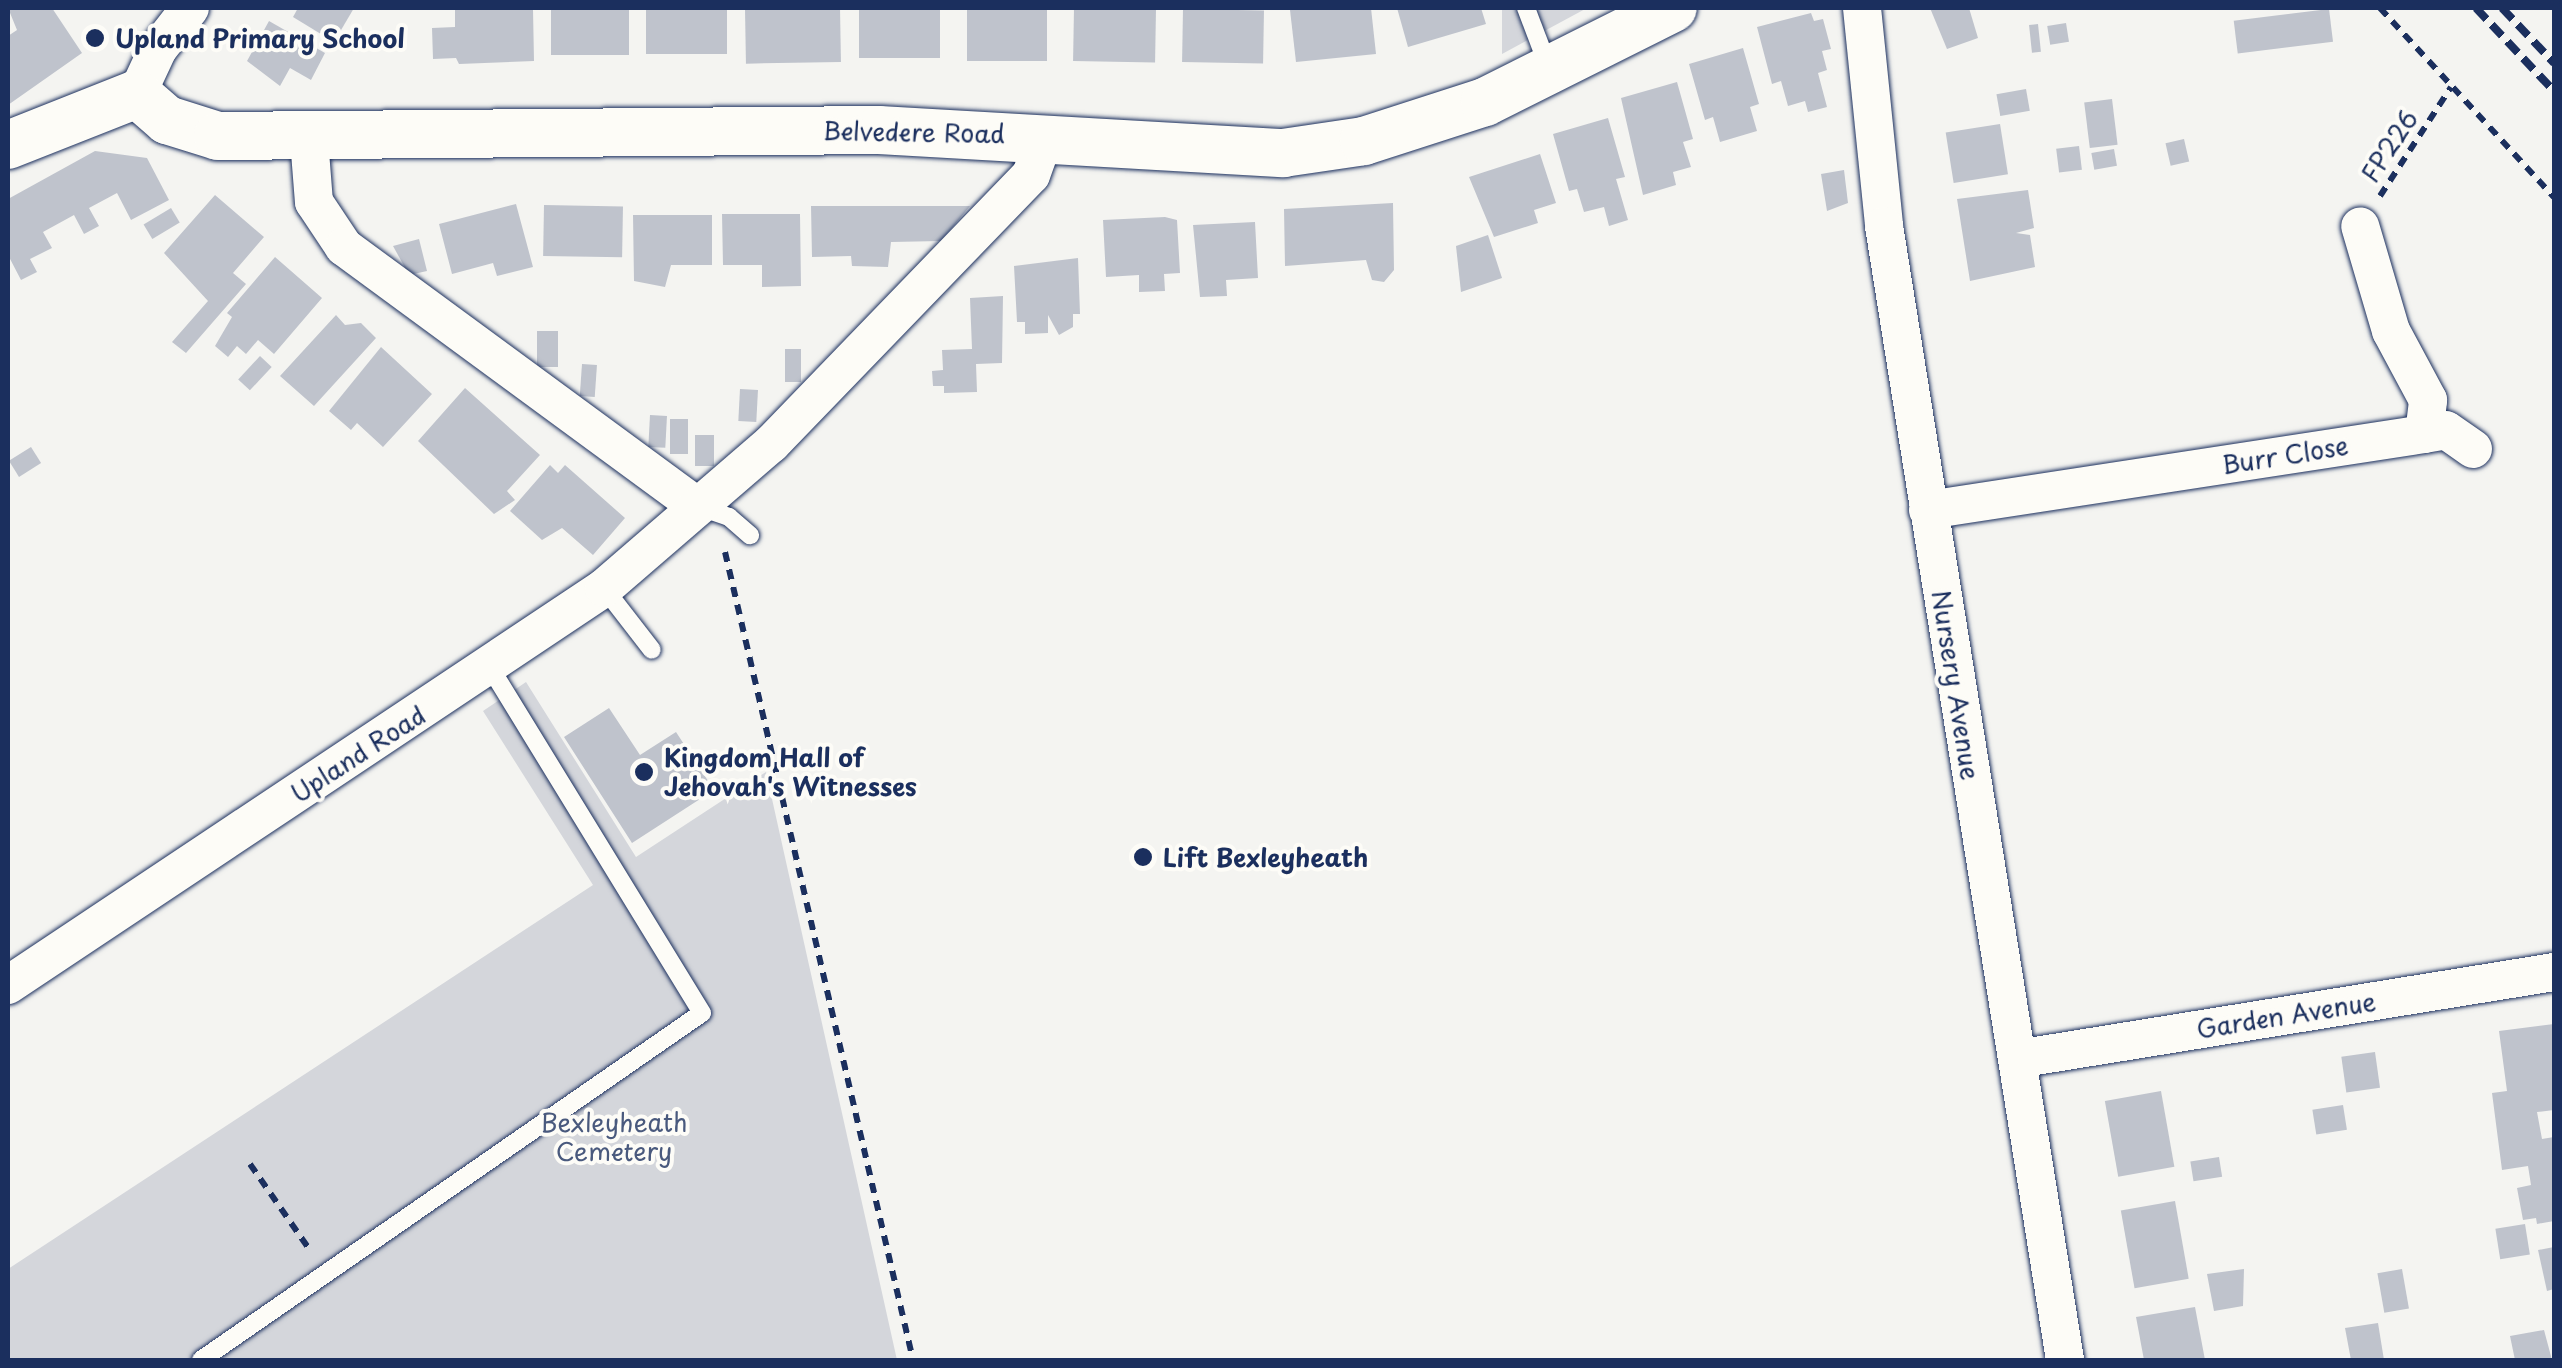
<!DOCTYPE html>
<html>
<head>
<meta charset="utf-8">
<style>
  body { margin:0 }
  #map { position:relative; width:2562px; height:1368px; overflow:hidden; background:#f4f4f1; font-family:"Playpen Sans",sans-serif }
  div>[style] { position:absolute }
  .green>* { inset:0; background:#d4d6db }
  .building>* { inset:0; background:#bfc3cc; transform-origin:0 0 }
  .path>* { height:6px; margin-top:-3px; transform-origin:0; background:repeating-linear-gradient(90deg,#1b2f5e 0 10px,transparent 0 18px) }
  .roads { filter:drop-shadow(0 0 2px #1b2f5e) drop-shadow(0 0 2px #1b2f5e) }
  .service>* { height:18px; margin:-9px; padding:0 9px; transform-origin:9px; border-radius:9px; background:#fdfcf7 }
  .minor>* { height:38px; margin:-19px; padding:0 19px; transform-origin:19px; border-radius:19px; background:#fdfcf7 }
  .tertiary>* { height:48px; margin:-24px; padding:0 24px; transform-origin:24px; border-radius:24px; background:#fdfcf7 }
  .rail>* { height:8px; margin-top:-4px; transform-origin:0; background:repeating-linear-gradient(90deg,#1b2f5e 0 15px,transparent 0 23px) }
  .dots>* { width:28px; height:28px; translate:-50% -50%; box-sizing:border-box; border:5px solid #fdfcf7; border-radius:50% }
  span { translate:-50% -50%; white-space:nowrap; text-align:center; line-height:1.15; -webkit-text-stroke:8px #fdfcf7; paint-order:stroke }
  .poi-label { font-size:25px; color:#1b2f5e; font-weight:700 }
  .left { translate:0 -50%; text-align:left }
  .street-label { font-size:25px; color:#1b2f5e }
  .park-label { font-size:25px; color:#49597d }
  .frame { position:absolute; inset:0; border:10px solid #1b2f5e; pointer-events:none }
</style>
</head>
<body>
<div id="map">
  <div class="green">
    <i style="clip-path:polygon(1502px 8px,1587px 8px,1502px 54px)"></i>
    <i style="clip-path:polygon(526px 682px,636px 857px,766px 772px,897px 1360px,8px 1360px,8px 1269px,593px 885px,483px 711px)"></i>
  </div>
  <div class="building">
    <i style="clip-path:polygon(8px 8px,52px 8px,82px 53px,8px 105px,8px 36px,17px 30px)"></i>
    <i style="clip-path:polygon(298px 8px,354px 8px,334px 42px,293px 17px)"></i>
    <i style="clip-path:polygon(455px 8px,533px 9px,534px 61px,459px 64px,456px 58px,433px 59px,432px 28px,455px 27px)"></i>
    <i style="left:551px;top:8px;width:78px;height:47px"></i>
    <i style="left:646px;top:8px;width:81px;height:46px"></i>
    <i style="left:840px;top:8px;width:54px;height:95px;rotate:89deg"></i>
    <i style="left:859px;top:8px;width:81px;height:50px"></i>
    <i style="left:967px;top:8px;width:80px;height:53px"></i>
    <i style="left:1074px;top:8px;width:82px;height:53px;rotate:1deg"></i>
    <i style="clip-path:polygon(1313px 8px,1371px 8px,1376px 54px,1296px 62px,1290px 10px)"></i>
    <i style="clip-path:polygon(1397px 8px,1481px 8px,1486px 24px,1408px 47px)"></i>
    <i style="clip-path:polygon(1930px 8px,1969px 8px,1978px 38px,1947px 49px)"></i>
    <i style="left:1183px;top:9px;width:81px;height:53px;rotate:1deg"></i>
    <i style="left:2329px;top:9px;width:33px;height:96px;rotate:83deg"></i>
    <i style="clip-path:polygon(1811px 13px,1814px 21px,1823px 19px,1831px 49px,1822px 51px,1827px 70px,1818px 73px,1827px 107px,1808px 112px,1805px 101px,1788px 106px,1781px 81px,1772px 84px,1757px 27px)"></i>
    <i style="clip-path:polygon(269px 21px,325px 53px,311px 80px,290px 68px,280px 86px,247px 61px)"></i>
    <i style="left:2066px;top:23px;width:19px;height:19px;rotate:81deg"></i>
    <i style="left:2038px;top:24px;width:28px;height:9px;rotate:84deg"></i>
    <i style="clip-path:polygon(1743px 48px,1759px 104px,1750px 107px,1757px 131px,1720px 142px,1713px 117px,1705px 120px,1689px 64px)"></i>
    <i style="clip-path:polygon(1677px 82px,1693px 139px,1683px 142px,1691px 167px,1673px 172px,1676px 185px,1643px 195px,1621px 98px)"></i>
    <i style="left:2026px;top:89px;width:22px;height:30px;rotate:80deg"></i>
    <i style="left:2112px;top:99px;width:46px;height:28px;rotate:83deg"></i>
    <i style="clip-path:polygon(1608px 118px,1625px 177px,1616px 179px,1628px 220px,1609px 226px,1604px 207px,1584px 212px,1577px 189px,1569px 191px,1553px 134px)"></i>
    <i style="left:2000px;top:124px;width:51px;height:55px;rotate:81deg"></i>
    <i style="left:2184px;top:139px;width:23px;height:19px;rotate:77deg"></i>
    <i style="left:2079px;top:146px;width:24px;height:23px;rotate:83deg"></i>
    <i style="left:2114px;top:149px;width:17px;height:23px;rotate:80deg"></i>
    <i style="clip-path:polygon(95px 151px,147px 158px,169px 200px,131px 220px,117px 193px,89px 208px,99px 226px,84px 234px,74px 215px,43px 232px,52px 248px,30px 259px,37px 272px,21px 280px,8px 255px,8px 199px)"></i>
    <i style="clip-path:polygon(1540px 154px,1556px 203px,1534px 210px,1538px 223px,1494px 237px,1469px 177px)"></i>
    <i style="clip-path:polygon(1844px 170px,1848px 203px,1827px 211px,1821px 174px)"></i>
    <i style="clip-path:polygon(2028px 190px,2034px 228px,2016px 233px,2030px 235px,2035px 267px,1970px 281px,1957px 199px)"></i>
    <i style="clip-path:polygon(215px 195px,264px 237px,233px 273px,246px 284px,186px 353px,172px 342px,208px 301px,164px 253px)"></i>
    <i style="clip-path:polygon(1393px 203px,1394px 270px,1384px 282px,1372px 280px,1366px 260px,1285px 266px,1284px 209px)"></i>
    <i style="clip-path:polygon(516px 204px,533px 267px,497px 276px,493px 263px,452px 274px,439px 224px)"></i>
    <i style="left:544px;top:205px;width:79px;height:51px;rotate:1deg"></i>
    <i style="clip-path:polygon(811px 206px,970px 206px,941px 241px,891px 242px,888px 267px,852px 266px,851px 256px,812px 257px)"></i>
    <i style="left:171px;top:208px;width:17px;height:32px;rotate:59deg"></i>
    <i style="clip-path:polygon(722px 214px,800px 214px,801px 286px,762px 287px,762px 265px,723px 265px)"></i>
    <i style="clip-path:polygon(633px 215px,712px 215px,712px 265px,671px 265px,665px 287px,634px 281px)"></i>
    <i style="clip-path:polygon(1165px 217px,1177px 220px,1180px 273px,1164px 274px,1165px 291px,1139px 292px,1139px 275px,1106px 277px,1103px 220px)"></i>
    <i style="clip-path:polygon(1255px 222px,1258px 278px,1226px 280px,1227px 296px,1200px 297px,1193px 225px)"></i>
    <i style="clip-path:polygon(1488px 235px,1502px 278px,1461px 292px,1456px 246px)"></i>
    <i style="clip-path:polygon(419px 239px,427px 271px,409px 275px,393px 246px)"></i>
    <i style="clip-path:polygon(275px 257px,322px 298px,274px 354px,258px 340px,246px 354px,237px 346px,228px 357px,215px 346px,232px 317px,227px 313px)"></i>
    <i style="clip-path:polygon(1078px 258px,1080px 314px,1073px 314px,1073px 327px,1059px 335px,1048px 315px,1048px 333px,1025px 334px,1025px 322px,1017px 322px,1014px 266px)"></i>
    <i style="clip-path:polygon(1003px 296px,1002px 363px,976px 364px,977px 392px,944px 393px,944px 386px,933px 386px,932px 371px,943px 370px,942px 350px,972px 349px,970px 298px)"></i>
    <i style="clip-path:polygon(336px 315px,345px 325px,361px 323px,376px 338px,314px 406px,280px 376px)"></i>
    <i style="left:537px;top:331px;width:21px;height:36px"></i>
    <i style="clip-path:polygon(381px 347px,432px 394px,383px 447px,357px 423px,351px 430px,329px 411px)"></i>
    <i style="left:785px;top:349px;width:16px;height:33px"></i>
    <i style="left:260px;top:356px;width:16px;height:32px;rotate:43deg"></i>
    <i style="left:582px;top:364px;width:15px;height:32px;rotate:4deg"></i>
    <i style="clip-path:polygon(465px 388px,540px 455px,507px 491px,515px 500px,494px 514px,418px 441px)"></i>
    <i style="left:740px;top:389px;width:18px;height:32px;rotate:3deg"></i>
    <i style="left:650px;top:415px;width:17px;height:32px;rotate:3deg"></i>
    <i style="left:670px;top:419px;width:18px;height:35px"></i>
    <i style="left:695px;top:435px;width:19px;height:31px"></i>
    <i style="left:31px;top:447px;width:19px;height:26px;rotate:58deg"></i>
    <i style="clip-path:polygon(550px 465px,558px 473px,565px 465px,625px 518px,593px 555px,562px 528px,542px 540px,510px 511px)"></i>
    <i style="clip-path:polygon(609px 708px,640px 755px,676px 732px,714px 790px,632px 843px,564px 737px)"></i>
    <i style="clip-path:polygon(2554px 1024px,2554px 1110px,2537px 1112px,2542px 1139px,2554px 1137px,2554px 1221px,2537px 1224px,2536px 1218px,2523px 1220px,2517px 1188px,2531px 1185px,2528px 1166px,2502px 1170px,2492px 1093px,2507px 1091px,2499px 1031px)"></i>
    <i style="left:2375px;top:1052px;width:36px;height:34px;rotate:82deg"></i>
    <i style="left:2161px;top:1091px;width:77px;height:57px;rotate:80deg"></i>
    <i style="left:2343px;top:1105px;width:25px;height:31px;rotate:81deg"></i>
    <i style="left:2219px;top:1157px;width:20px;height:29px;rotate:81deg"></i>
    <i style="left:2175px;top:1201px;width:79px;height:55px;rotate:80deg"></i>
    <i style="left:2525px;top:1224px;width:31px;height:30px;rotate:81deg"></i>
    <i style="clip-path:polygon(2554px 1247px,2554px 1289px,2547px 1291px,2538px 1250px)"></i>
    <i style="clip-path:polygon(2244px 1269px,2243px 1306px,2214px 1311px,2207px 1274px)"></i>
    <i style="left:2402px;top:1269px;width:40px;height:25px;rotate:80deg"></i>
    <i style="clip-path:polygon(2195px 1307px,2205px 1360px,2144px 1360px,2136px 1317px)"></i>
    <i style="clip-path:polygon(2378px 1323px,2384px 1360px,2351px 1360px,2345px 1328px)"></i>
    <i style="clip-path:polygon(2544px 1330px,2552px 1360px,2515px 1360px,2510px 1336px)"></i>
  </div>
  <div class="path">
    <i style="left:2380px;top:8px;width:257px;rotate:47.4deg"></i>
    <i style="left:2380px;top:196px;width:130px;rotate:-56.9deg"></i>
    <i style="left:725px;top:552px;width:830px;rotate:76.9deg"></i>
    <i style="left:250px;top:1164px;width:103px;rotate:55.2deg"></i>
  </div>
  <div class="roads">
    <div class="service">
      <i style="left:1526px;top:8px;width:62px;rotate:69.2deg"></i>
      <i style="left:697px;top:506px;width:34px;rotate:19deg"></i>
      <i style="left:729px;top:517px;width:28px;rotate:41deg"></i>
      <i style="left:604px;top:588px;width:78px;rotate:52.3deg"></i>
      <i style="left:201px;top:1360px;width:609px;rotate:-34.71deg"></i>
      <i style="left:702px;top:1013px;width:406px;rotate:-121.5deg"></i>
    </div>
    <div class="minor">
      <i style="left:1862px;top:8px;width:219px;rotate:84.2deg"></i>
      <i style="left:1884px;top:226px;width:1148px;rotate:80.93deg"></i>
      <i style="left:137px;top:94px;width:50px;rotate:-65deg"></i>
      <i style="left:158px;top:49px;width:52px;rotate:-52deg"></i>
      <i style="left:309px;top:139px;width:63px;rotate:85.5deg"></i>
      <i style="left:314px;top:202px;width:54px;rotate:56.3deg"></i>
      <i style="left:344px;top:247px;width:438px;rotate:36.3deg"></i>
      <i style="left:2424px;top:434px;width:22px;rotate:-10deg"></i>
      <i style="left:2446px;top:430px;width:33px;rotate:35deg"></i>
      <i style="left:1928px;top:510px;width:502px;rotate:-8.71deg"></i>
      <i style="left:2424px;top:434px;width:34px;rotate:-83deg"></i>
      <i style="left:2428px;top:400px;width:78px;rotate:-118.2deg"></i>
      <i style="left:2391px;top:331px;width:109px;rotate:-106.4deg"></i>
      <i style="left:8px;top:985px;width:716px;rotate:-33.67deg"></i>
      <i style="left:604px;top:588px;width:221px;rotate:-40.8deg"></i>
      <i style="left:771px;top:444px;width:374px;rotate:-46deg"></i>
      <i style="left:1031px;top:175px;width:41px;rotate:-70.3deg"></i>
      <i style="left:2017px;top:1059px;width:544px;rotate:-9.2deg"></i>
    </div>
    <div class="tertiary">
      <i style="left:8px;top:145px;width:139px;rotate:-21.6deg"></i>
      <i style="left:137px;top:94px;width:40px;rotate:41deg"></i>
      <i style="left:167px;top:120px;width:53px;rotate:17.4deg"></i>
      <i style="left:218px;top:136px;width:661px;rotate:-0.52deg"></i>
      <i style="left:879px;top:130px;width:405px;rotate:3.3deg"></i>
      <i style="left:1283px;top:153px;width:82px;rotate:-8.4deg"></i>
      <i style="left:1364px;top:141px;width:127px;rotate:-17.9deg"></i>
      <i style="left:1485px;top:102px;width:210px;rotate:-26.6deg"></i>
    </div>
  </div>
  <div class="rail">
    <i style="left:2476px;top:8px;width:114px;rotate:46.8deg"></i>
    <i style="left:2502px;top:8px;width:76px;rotate:46.6deg"></i>
  </div>
  <div class="dots">
    <i style="left:95px;top:38px;background:#1b2f5e"></i>
    <i style="left:644px;top:772px;background:#1b2f5e"></i>
    <i style="left:1143px;top:857px;background:#1b2f5e"></i>
  </div>
  <div class="poi-label">
    <span class="left" style="left:115px;top:38px">Upland Primary School</span>
    <span class="left" style="left:664px;top:772px">Kingdom Hall of<br>Jehovah's Witnesses</span>
    <span class="left" style="left:1163px;top:857px">Lift Bexleyheath</span>
  </div>
  <div class="street-label">
    <span style="left:914px;top:132px;rotate:1deg">Belvedere Road</span>
    <span style="left:2389px;top:146px;rotate:-57deg">FP226</span>
    <span style="left:2285px;top:455px;rotate:-9deg">Burr Close</span>
    <span style="left:1956px;top:685px;rotate:81deg">Nursery Avenue</span>
    <span style="left:358px;top:754px;rotate:-33deg">Upland Road</span>
    <span style="left:2286px;top:1015px;rotate:-9deg">Garden Avenue</span>
  </div>
  <div class="park-label">
    <span style="left:614px;top:1137px">Bexleyheath<br>Cemetery</span>
  </div>
  <div class="frame"></div>
</div>
</body>
</html>
